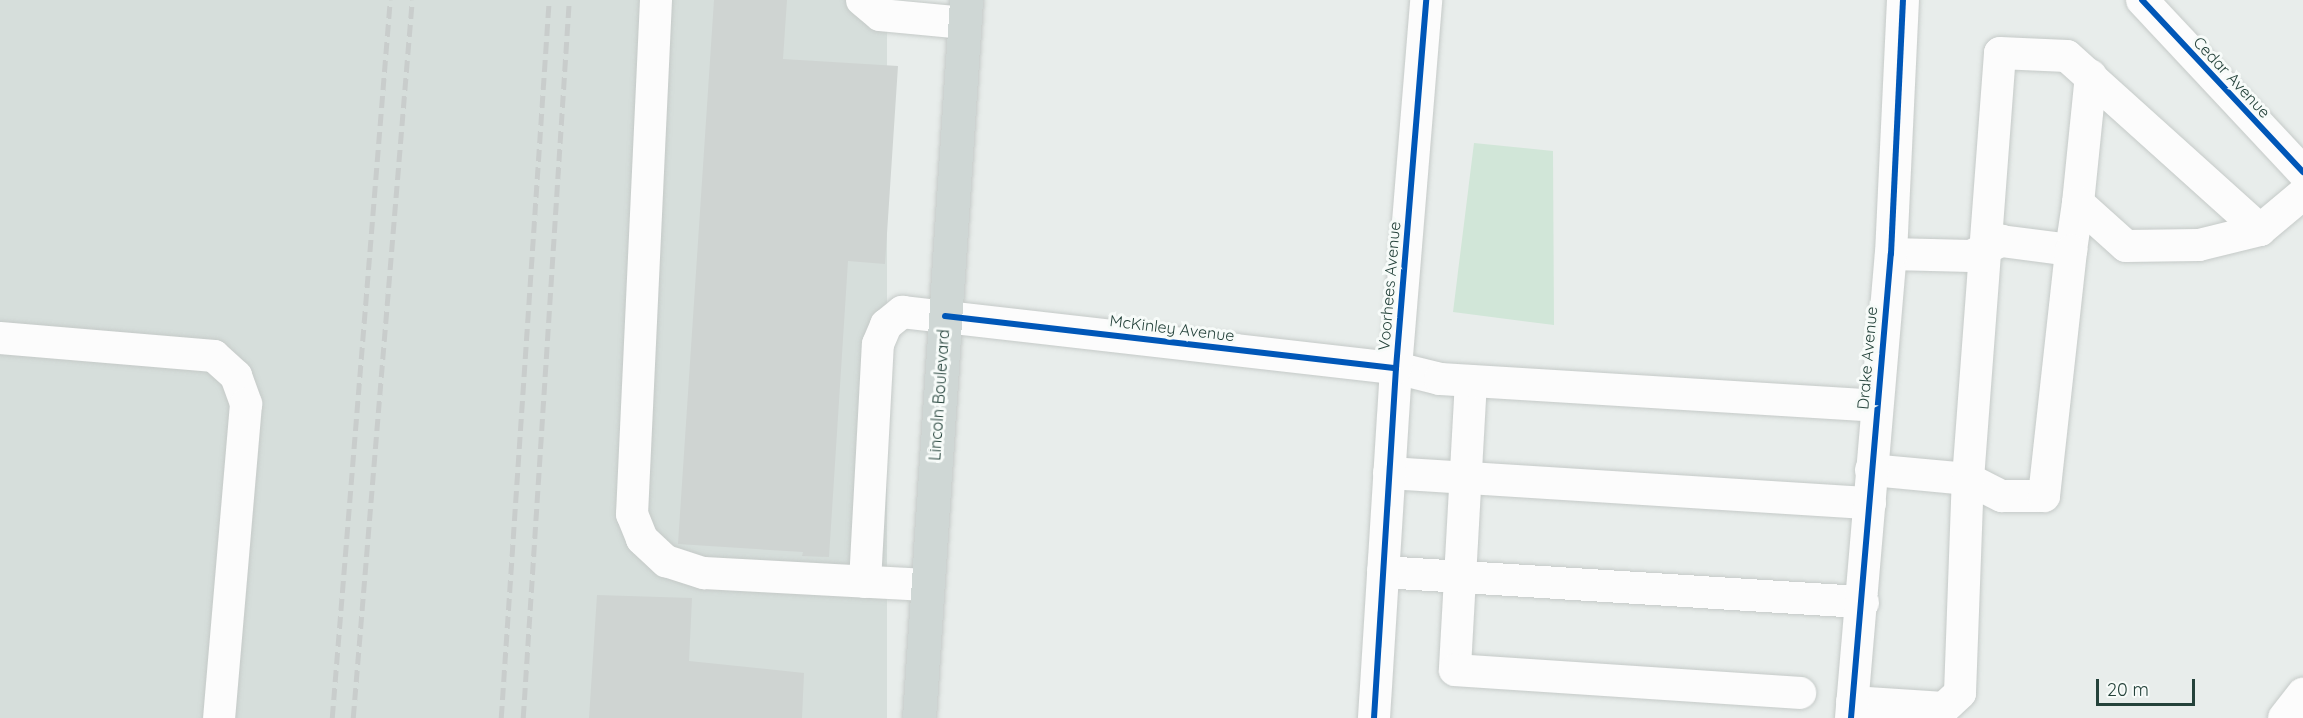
<!DOCTYPE html>
<html>
<head>
<meta charset="utf-8">
<style>
  body { margin:0 }
  #map { position:relative; width:2303px; height:718px; overflow:hidden; background:#e8edeb; font-family:Quicksand,sans-serif }
  div>[style] { position:absolute }
  .built>* { inset:0; background:#d6dedb; transform-origin:0 0 }
  .green>* { inset:0; background:#d1e6d8 }
  .building>* { inset:0; background:#cfd4d2 }
  .roads { filter:drop-shadow(0 0 2px #c5cac8) drop-shadow(0 0 2px #c5cac8) }
  .minor>* { height:32px; margin:-16px; padding:0 16px; transform-origin:16px; border-radius:16px; background:#fcfcfc }
  .major>* { height:33px; margin:-16.5px; padding:0 16.5px; transform-origin:16.5px; border-radius:16.5px; background:#cfd7d5 }
  .rail>* { height:4.5px; margin-top:-2.25px; transform-origin:0; background:repeating-linear-gradient(90deg,#c9cdcc 0 12px,transparent 0 18px) }
  .cycleway>* { height:6px; margin:-3px; padding:0 3px; transform-origin:3px; border-radius:3px; background:#0057b8 }
  span { translate:-50% -50%; white-space:nowrap; text-align:center; line-height:1.15; -webkit-text-stroke:6px #f7fbf9; paint-order:stroke }
  .street-label { font-size:16px; color:#24423a }
  .scale { position:absolute; left:2096px; top:679px; width:99px; height:27px; box-sizing:border-box; border:3px solid #24423a; border-top:0; padding-left:8px; font-size:18px; line-height:21px; white-space:nowrap; color:#24423a; -webkit-text-stroke:4px #f7fbf9; paint-order:stroke }
</style>
</head>
<body>
<div id="map">
  <div class="built">
    <i style="left:0;top:0;width:887px;height:718px"></i>
  </div>
  <div class="green">
    <i style="clip-path:polygon(1474px 143px,1553px 151px,1554px 325px,1453px 312px)"></i>
  </div>
  <div class="building">
    <i style="clip-path:polygon(714px 0,787px 0,783px 59px,898px 66px,885px 264px,848px 261px,829px 557px,802px 556px,803px 552px,678px 544px)"></i>
    <i style="clip-path:polygon(597px 595px,692px 598px,689px 661px,804px 673px,802px 718px,589px 718px)"></i>
  </div>
  <div class="roads">
    <div class="minor">
      <i style="left:656px;top:0;width:515px;rotate:92.67deg"></i>
      <i style="left:632px;top:514px;width:27px;rotate:68deg"></i>
      <i style="left:642px;top:539px;width:33px;rotate:43deg"></i>
      <i style="left:666px;top:561px;width:40px;rotate:18deg"></i>
      <i style="left:704px;top:573px;width:223px;rotate:3.1deg"></i>
      <i style="left:862px;top:0;width:23px;rotate:40deg"></i>
      <i style="left:880px;top:15px;width:85px;rotate:5.4deg"></i>
      <i style="left:2142px;top:0;width:236px;rotate:46.9deg"></i>
      <i style="left:2078px;top:203px;width:128px;rotate:-84.2deg"></i>
      <i style="left:1891px;top:254px;width:80px;rotate:1.4deg"></i>
      <i style="left:1971px;top:256px;width:34px;rotate:-27deg"></i>
      <i style="left:2001px;top:241px;width:71px;rotate:7.3deg"></i>
      <i style="left:2071px;top:250px;width:48px;rotate:-81.5deg"></i>
      <i style="left:2078px;top:203px;width:64px;rotate:41.9deg"></i>
      <i style="left:2126px;top:246px;width:73px;rotate:-0.8deg"></i>
      <i style="left:2199px;top:245px;width:63px;rotate:-13.8deg"></i>
      <i style="left:2260px;top:230px;width:56px;rotate:-39.9deg"></i>
      <i style="left:0;top:338px;width:215px;rotate:4.8deg"></i>
      <i style="left:214px;top:356px;width:30px;rotate:42deg"></i>
      <i style="left:236px;top:376px;width:30px;rotate:70deg"></i>
      <i style="left:246px;top:404px;width:315px;rotate:94.9deg"></i>
      <i style="left:1471px;top:381px;width:289px;rotate:93.2deg"></i>
      <i style="left:1455px;top:670px;width:346px;rotate:3.8deg"></i>
      <i style="left:1871px;top:470px;width:97px;rotate:5.3deg"></i>
      <i style="left:1968px;top:479px;width:38px;rotate:27deg"></i>
      <i style="left:2002px;top:496px;width:42px"></i>
      <i style="left:2044px;top:496px;width:247px;rotate:-83.7deg"></i>
      <i style="left:1389px;top:473px;width:482px;rotate:3.6deg"></i>
      <i style="left:1383px;top:572px;width:481px;rotate:3.6deg"></i>
      <i style="left:865px;top:582px;width:238px;rotate:-86.9deg"></i>
      <i style="left:878px;top:344px;width:21px;rotate:-67deg"></i>
      <i style="left:886px;top:325px;width:21px;rotate:-39deg"></i>
      <i style="left:902px;top:312px;width:497px;rotate:6.5deg"></i>
      <i style="left:1396px;top:368px;width:45px;rotate:14deg"></i>
      <i style="left:1440px;top:379px;width:437px;rotate:3.5deg"></i>
      <i style="left:1852px;top:702px;width:92px;rotate:3.7deg"></i>
      <i style="left:1944px;top:708px;width:22px;rotate:-43deg"></i>
      <i style="left:1960px;top:693px;width:214px;rotate:-87.9deg"></i>
      <i style="left:1968px;top:479px;width:427px;rotate:-85.7deg"></i>
      <i style="left:2000px;top:53px;width:67px;rotate:2.6deg"></i>
      <i style="left:2067px;top:56px;width:260px;rotate:42deg"></i>
      <i style="left:1374px;top:718px;width:351px;rotate:-86.4deg"></i>
      <i style="left:1396px;top:368px;width:369px;rotate:-85.3deg"></i>
      <i style="left:1851px;top:718px;width:466px;rotate:-85.1deg"></i>
      <i style="left:1891px;top:254px;width:254px;rotate:-87.3deg"></i>
      <i style="left:2284px;top:718px;width:31px;rotate:-52deg"></i>
    </div>
    <div class="major">
      <i style="left:919px;top:718px;width:720px;rotate:-86.25deg"></i>
    </div>
  </div>
  <div class="rail">
    <i style="left:332px;top:718px;width:720px;rotate:-85.38deg"></i>
    <i style="left:353px;top:718px;width:720px;rotate:-85.3deg"></i>
    <i style="left:501px;top:718px;width:720px;rotate:-86.18deg"></i>
    <i style="left:523px;top:718px;width:719px;rotate:-86.33deg"></i>
  </div>
  <div class="cycleway">
    <i style="left:2142px;top:0;width:236px;rotate:46.9deg"></i>
    <i style="left:945px;top:316px;width:454px;rotate:6.6deg"></i>
    <i style="left:1374px;top:718px;width:351px;rotate:-86.4deg"></i>
    <i style="left:1396px;top:368px;width:369px;rotate:-85.3deg"></i>
    <i style="left:1851px;top:718px;width:466px;rotate:-85.1deg"></i>
    <i style="left:1891px;top:254px;width:254px;rotate:-87.3deg"></i>
  </div>
  <div class="street-label">
    <span style="left:2232px;top:77px;rotate:47deg">Cedar Avenue</span>
    <span style="left:1389px;top:286px;rotate:-85deg">Voorhees Avenue</span>
    <span style="left:1172px;top:328px;rotate:7deg">McKinley Avenue</span>
    <span style="left:1867px;top:358px;rotate:-85deg">Drake Avenue</span>
    <span style="left:939px;top:395px;rotate:-86deg">Lincoln Boulevard</span>
  </div>
  <div class="scale">20 m</div>
</div>
</body>
</html>
